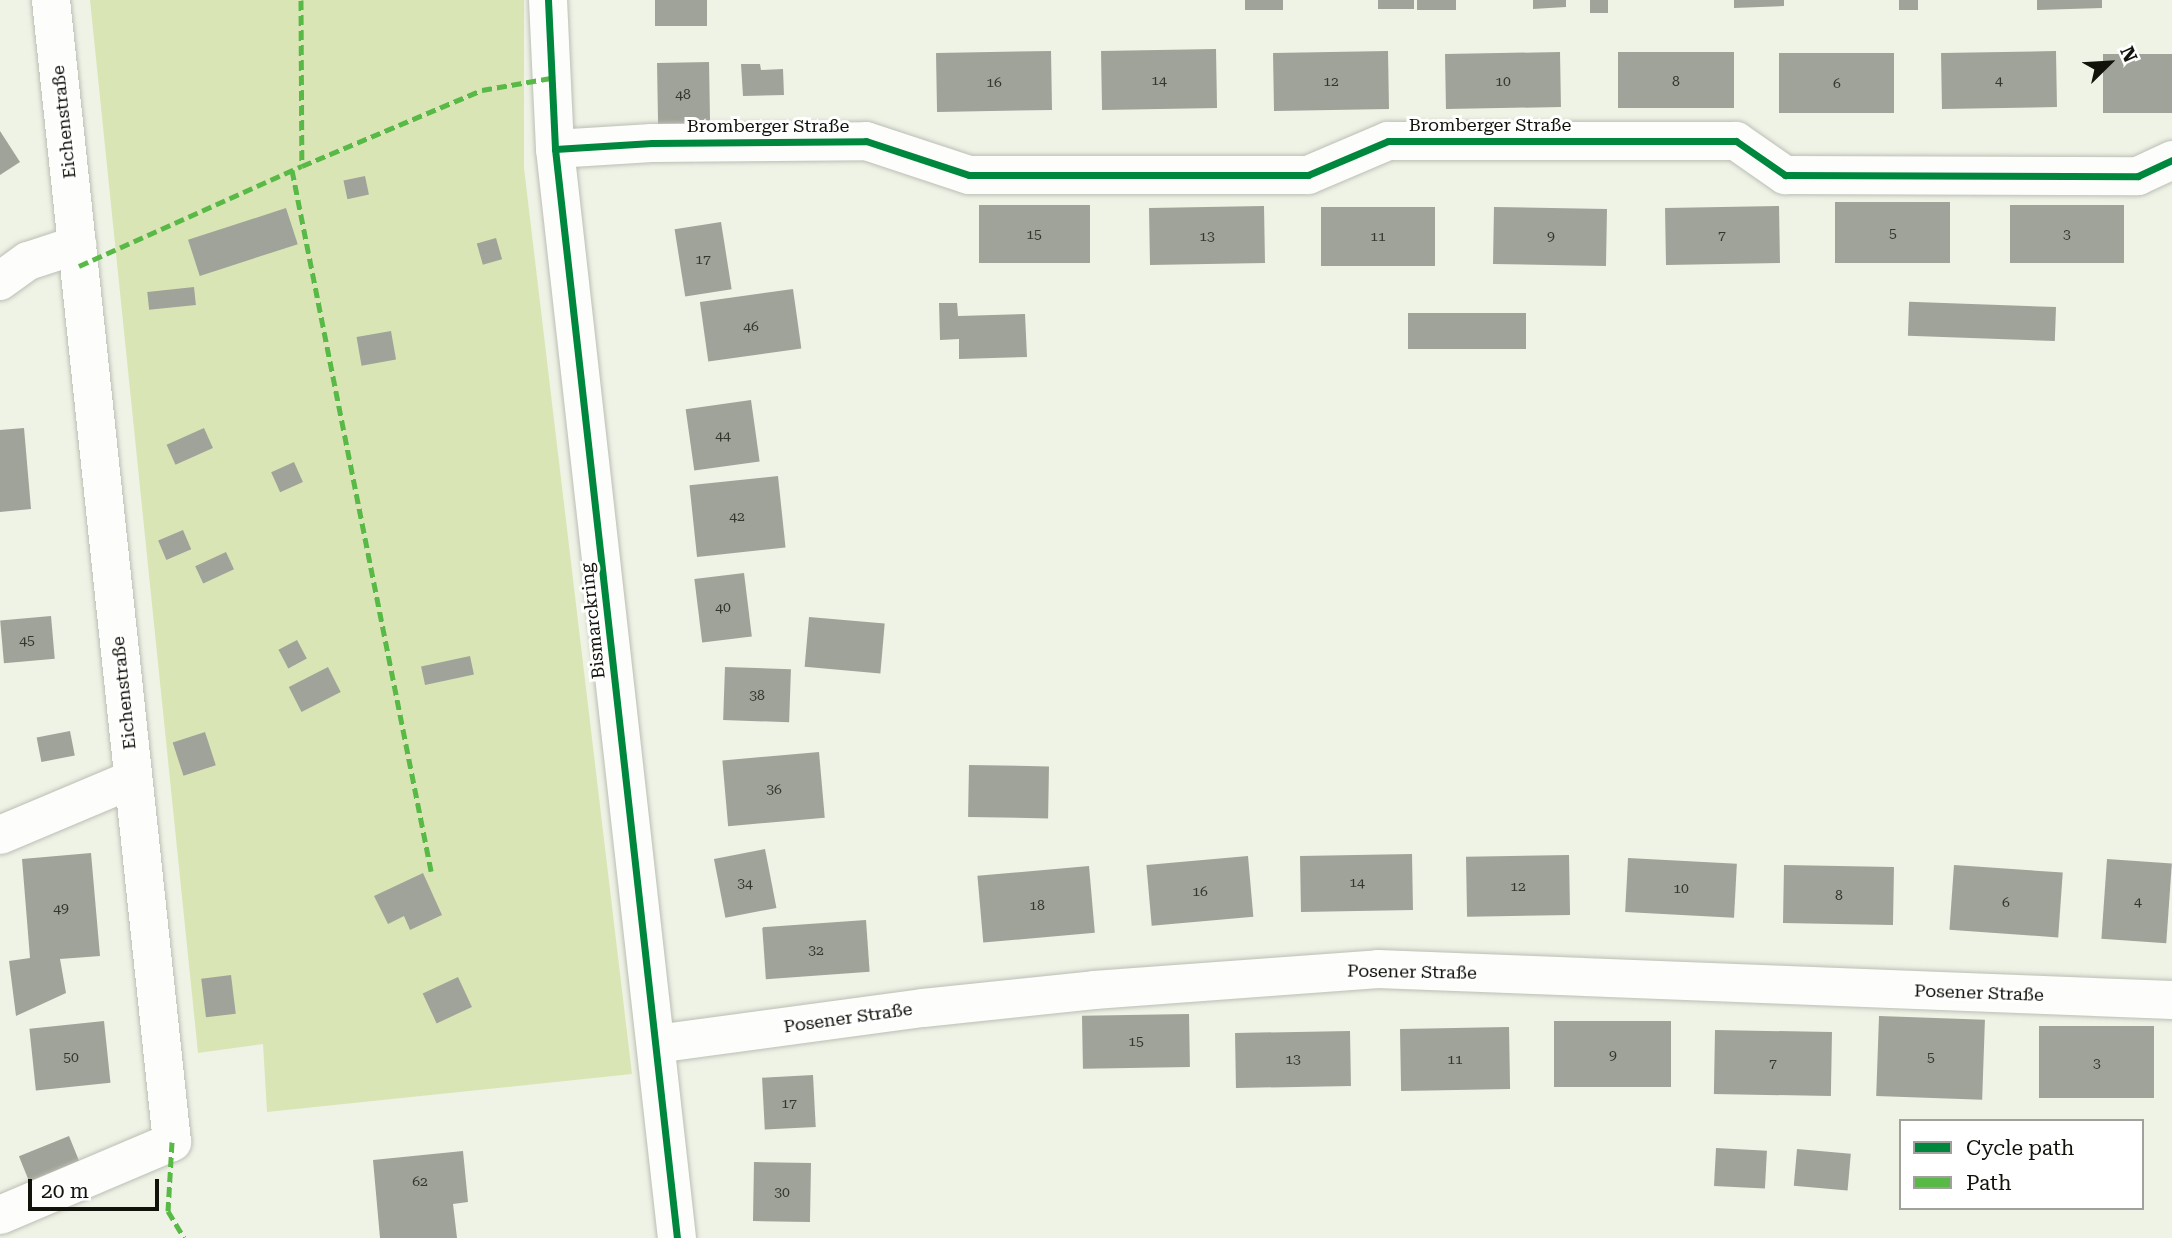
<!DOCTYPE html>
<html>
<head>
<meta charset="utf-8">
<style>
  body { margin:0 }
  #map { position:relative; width:2172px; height:1238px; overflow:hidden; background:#eff3e6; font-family:"Roboto Serif",serif }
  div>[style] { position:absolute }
  .green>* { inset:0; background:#dae5b6 }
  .building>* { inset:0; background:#a0a399; transform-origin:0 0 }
  .roads { filter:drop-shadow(0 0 2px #bbbeb4) drop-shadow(0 0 2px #bbbeb4) }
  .minor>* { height:38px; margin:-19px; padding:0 19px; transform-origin:19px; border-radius:19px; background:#fdfdfb }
  .quiet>* { height:5px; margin-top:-2.5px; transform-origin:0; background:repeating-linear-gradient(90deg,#58b947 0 10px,transparent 0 15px) }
  .cycleway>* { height:7px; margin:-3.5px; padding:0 3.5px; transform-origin:3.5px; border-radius:3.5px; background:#00873e }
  span { translate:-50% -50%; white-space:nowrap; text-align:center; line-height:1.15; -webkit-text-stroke:6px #fff; paint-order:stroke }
  .number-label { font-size:14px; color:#35372e }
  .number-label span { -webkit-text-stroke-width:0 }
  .street-label { font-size:18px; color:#11130b }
  .legend { position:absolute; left:1899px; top:1119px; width:245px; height:91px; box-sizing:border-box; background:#fff; border:2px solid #a0a19d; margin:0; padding:9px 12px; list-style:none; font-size:21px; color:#11130b }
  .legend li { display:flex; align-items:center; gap:14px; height:35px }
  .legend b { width:35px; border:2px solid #a0a19d }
  .north { position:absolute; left:2074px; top:28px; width:70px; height:70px; -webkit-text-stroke:5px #fff; paint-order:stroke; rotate:66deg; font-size:19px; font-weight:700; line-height:28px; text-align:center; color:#11130b }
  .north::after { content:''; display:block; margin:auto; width:24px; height:32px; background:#11130b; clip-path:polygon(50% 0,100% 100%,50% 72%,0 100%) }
  .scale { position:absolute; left:28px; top:1179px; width:131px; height:32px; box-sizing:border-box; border:4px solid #11130b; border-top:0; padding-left:9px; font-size:21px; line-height:24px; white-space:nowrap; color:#11130b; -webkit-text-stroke:5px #fff; paint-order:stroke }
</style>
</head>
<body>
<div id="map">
  <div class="green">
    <i style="clip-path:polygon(90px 0,524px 0,524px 168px,632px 1074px,267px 1112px,263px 1044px,198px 1053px)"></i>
  </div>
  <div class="building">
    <i style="left:655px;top:0;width:52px;height:26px"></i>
    <i style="left:1245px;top:0;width:38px;height:10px"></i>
    <i style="left:1378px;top:0;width:36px;height:9px"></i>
    <i style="left:1417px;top:0;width:39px;height:10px"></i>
    <i style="clip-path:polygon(1533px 0,1566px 0,1566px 7px,1533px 9px)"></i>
    <i style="left:1590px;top:0;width:18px;height:13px"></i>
    <i style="clip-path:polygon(1734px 0,1784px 0,1784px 6px,1734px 8px)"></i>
    <i style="left:1899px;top:0;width:19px;height:10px"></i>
    <i style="clip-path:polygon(2037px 0,2102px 0,2102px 8px,2037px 10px)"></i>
    <i style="left:1216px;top:49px;width:59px;height:115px;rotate:89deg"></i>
    <i style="left:1051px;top:51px;width:59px;height:115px;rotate:89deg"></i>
    <i style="left:1388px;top:51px;width:58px;height:115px;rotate:89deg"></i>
    <i style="left:2056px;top:51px;width:56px;height:115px;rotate:89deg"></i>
    <i style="left:1560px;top:52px;width:55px;height:115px;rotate:89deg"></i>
    <i style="left:1734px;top:52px;width:56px;height:116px;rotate:90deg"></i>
    <i style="left:1779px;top:53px;width:115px;height:60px"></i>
    <i style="left:2172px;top:54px;width:59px;height:69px;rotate:90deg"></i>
    <i style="left:709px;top:62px;width:62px;height:52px;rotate:89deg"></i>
    <i style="clip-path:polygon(741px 64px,760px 64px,761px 70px,783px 69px,784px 95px,743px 96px)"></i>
    <i style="clip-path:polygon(0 131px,20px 162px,0 175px)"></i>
    <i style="left:365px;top:176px;width:19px;height:22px;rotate:78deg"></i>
    <i style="left:1950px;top:202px;width:61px;height:115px;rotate:90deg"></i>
    <i style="left:979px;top:205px;width:111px;height:58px"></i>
    <i style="left:2124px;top:205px;width:58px;height:114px;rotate:90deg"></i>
    <i style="left:1264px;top:206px;width:57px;height:115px;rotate:89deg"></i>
    <i style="left:1779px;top:206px;width:57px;height:114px;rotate:89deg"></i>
    <i style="left:1321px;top:207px;width:114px;height:59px"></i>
    <i style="left:1494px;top:207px;width:113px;height:57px;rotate:1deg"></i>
    <i style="left:286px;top:208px;width:38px;height:103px;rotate:72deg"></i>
    <i style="left:721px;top:222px;width:68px;height:47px;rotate:81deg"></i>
    <i style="left:496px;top:238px;width:22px;height:20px;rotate:74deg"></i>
    <i style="left:194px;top:287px;width:18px;height:47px;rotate:84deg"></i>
    <i style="left:793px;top:289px;width:60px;height:94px;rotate:82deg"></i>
    <i style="clip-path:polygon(939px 303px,957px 303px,958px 316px,1025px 314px,1027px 357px,959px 359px,959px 339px,940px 340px)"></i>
    <i style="left:2056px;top:307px;width:34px;height:147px;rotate:92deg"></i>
    <i style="left:1408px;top:313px;width:118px;height:36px"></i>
    <i style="left:391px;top:331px;width:29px;height:35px;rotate:80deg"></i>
    <i style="left:751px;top:400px;width:62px;height:66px;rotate:82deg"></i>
    <i style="clip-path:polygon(24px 428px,31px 509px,0 512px,0 430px)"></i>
    <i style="left:204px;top:428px;width:22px;height:41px;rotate:66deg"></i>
    <i style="left:294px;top:462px;width:22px;height:25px;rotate:66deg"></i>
    <i style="left:778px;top:476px;width:72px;height:89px;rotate:84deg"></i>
    <i style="left:183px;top:530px;width:21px;height:27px;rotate:67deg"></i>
    <i style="left:226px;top:552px;width:19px;height:34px;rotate:65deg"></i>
    <i style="left:744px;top:573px;width:64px;height:50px;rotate:83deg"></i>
    <i style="left:51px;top:616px;width:43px;height:51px;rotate:85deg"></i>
    <i style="left:809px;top:617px;width:76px;height:50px;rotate:5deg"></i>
    <i style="left:297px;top:640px;width:21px;height:21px;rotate:62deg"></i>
    <i style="left:470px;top:656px;width:19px;height:50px;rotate:78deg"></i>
    <i style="left:328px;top:667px;width:28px;height:44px;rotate:63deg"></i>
    <i style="left:725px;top:667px;width:66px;height:53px;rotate:2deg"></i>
    <i style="left:70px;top:731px;width:25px;height:34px;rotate:79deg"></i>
    <i style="left:205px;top:732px;width:35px;height:34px;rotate:72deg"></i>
    <i style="left:819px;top:752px;width:66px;height:97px;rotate:85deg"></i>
    <i style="left:969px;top:765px;width:80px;height:52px;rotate:1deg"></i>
    <i style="left:765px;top:849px;width:60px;height:52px;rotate:79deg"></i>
    <i style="clip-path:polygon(91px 853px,100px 956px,60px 959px,66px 993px,16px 1016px,9px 961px,30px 958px,22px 859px)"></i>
    <i style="left:1412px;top:854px;width:56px;height:112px;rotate:89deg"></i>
    <i style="left:1569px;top:855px;width:60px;height:103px;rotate:89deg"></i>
    <i style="left:1248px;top:856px;width:61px;height:102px;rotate:85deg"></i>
    <i style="left:1628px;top:858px;width:109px;height:54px;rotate:3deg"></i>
    <i style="left:2107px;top:859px;width:65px;height:80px;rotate:4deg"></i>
    <i style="left:1784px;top:865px;width:110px;height:58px;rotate:1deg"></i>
    <i style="left:1954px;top:865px;width:109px;height:65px;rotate:4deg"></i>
    <i style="left:1089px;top:866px;width:67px;height:112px;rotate:85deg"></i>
    <i style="clip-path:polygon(423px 873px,442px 915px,410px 930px,404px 916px,388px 924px,374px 896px)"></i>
    <i style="left:866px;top:920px;width:52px;height:104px;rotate:86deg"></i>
    <i style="left:231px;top:975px;width:39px;height:30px;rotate:83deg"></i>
    <i style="left:458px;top:977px;width:33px;height:39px;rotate:65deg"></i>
    <i style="left:1189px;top:1014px;width:53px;height:107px;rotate:89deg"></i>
    <i style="left:1879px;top:1016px;width:106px;height:80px;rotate:2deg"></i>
    <i style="left:104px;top:1021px;width:62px;height:75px;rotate:84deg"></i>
    <i style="left:1671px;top:1021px;width:66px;height:117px;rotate:90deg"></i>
    <i style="left:2154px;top:1026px;width:72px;height:115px;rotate:90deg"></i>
    <i style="left:1509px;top:1027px;width:62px;height:109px;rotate:89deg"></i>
    <i style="left:1715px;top:1030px;width:117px;height:64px;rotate:1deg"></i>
    <i style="left:1350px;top:1031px;width:55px;height:115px;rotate:89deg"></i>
    <i style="left:813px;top:1075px;width:52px;height:51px;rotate:87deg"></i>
    <i style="left:69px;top:1136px;width:27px;height:54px;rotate:68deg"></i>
    <i style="left:1716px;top:1148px;width:51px;height:38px;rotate:3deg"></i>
    <i style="left:1797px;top:1149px;width:54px;height:37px;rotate:5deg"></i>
    <i style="clip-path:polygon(463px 1151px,468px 1202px,453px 1204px,457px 1238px,380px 1238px,373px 1160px)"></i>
    <i style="left:754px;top:1162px;width:57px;height:59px;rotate:1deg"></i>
  </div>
  <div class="roads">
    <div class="minor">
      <i style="left:548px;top:0;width:149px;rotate:87.3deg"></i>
      <i style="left:555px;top:149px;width:1096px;rotate:83.61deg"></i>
      <i style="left:555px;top:149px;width:97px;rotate:-3.5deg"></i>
      <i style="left:652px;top:143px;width:214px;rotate:-0.5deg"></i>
      <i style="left:866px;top:141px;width:108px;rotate:18.3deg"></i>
      <i style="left:969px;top:175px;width:339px"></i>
      <i style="left:1308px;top:175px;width:87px;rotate:-23deg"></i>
      <i style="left:1388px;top:141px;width:348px"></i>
      <i style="left:1736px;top:141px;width:60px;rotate:34.8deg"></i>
      <i style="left:1785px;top:175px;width:353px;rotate:0.2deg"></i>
      <i style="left:2138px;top:176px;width:38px;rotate:-25deg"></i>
      <i style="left:0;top:281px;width:34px;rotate:-36deg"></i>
      <i style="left:28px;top:261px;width:52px;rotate:-18.1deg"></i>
      <i style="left:0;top:835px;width:144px;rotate:-22.8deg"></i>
      <i style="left:656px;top:1044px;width:269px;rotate:-7.7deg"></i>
      <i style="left:923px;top:1008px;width:172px;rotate:-6deg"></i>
      <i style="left:1094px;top:990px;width:285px;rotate:-4.2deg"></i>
      <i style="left:1378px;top:969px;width:795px;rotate:2.24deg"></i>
      <i style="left:0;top:1215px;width:187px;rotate:-23deg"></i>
      <i style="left:172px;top:1142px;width:1148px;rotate:-96.05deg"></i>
    </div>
  </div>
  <div class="quiet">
    <i style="left:301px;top:0;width:166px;rotate:89.7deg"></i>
    <i style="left:292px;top:170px;width:715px;rotate:78.78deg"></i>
    <i style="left:79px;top:266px;width:244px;rotate:-24.2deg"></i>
    <i style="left:302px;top:166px;width:195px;rotate:-22.9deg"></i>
    <i style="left:482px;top:90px;width:70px;rotate:-9.9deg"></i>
    <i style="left:172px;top:1142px;width:69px;rotate:93.3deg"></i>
    <i style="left:168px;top:1211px;width:31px;rotate:59deg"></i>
  </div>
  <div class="cycleway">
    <i style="left:548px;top:0;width:149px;rotate:87.3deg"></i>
    <i style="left:555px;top:149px;width:1096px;rotate:83.61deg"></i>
    <i style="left:555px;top:149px;width:97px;rotate:-3.5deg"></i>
    <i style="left:652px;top:143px;width:214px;rotate:-0.5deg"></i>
    <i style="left:866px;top:141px;width:108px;rotate:18.3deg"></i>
    <i style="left:969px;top:175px;width:339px"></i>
    <i style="left:1308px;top:175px;width:87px;rotate:-23deg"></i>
    <i style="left:1388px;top:141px;width:348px"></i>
    <i style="left:1736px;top:141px;width:60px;rotate:34.8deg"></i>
    <i style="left:1785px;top:175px;width:353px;rotate:0.2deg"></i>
    <i style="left:2138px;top:176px;width:38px;rotate:-25deg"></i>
  </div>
  <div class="number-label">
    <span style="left:1159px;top:80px">14</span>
    <span style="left:1999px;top:80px">4</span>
    <span style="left:1331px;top:81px">12</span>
    <span style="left:1503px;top:81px">10</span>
    <span style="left:1676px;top:81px">8</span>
    <span style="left:994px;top:82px">16</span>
    <span style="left:1837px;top:83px">6</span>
    <span style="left:683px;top:94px">48</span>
    <span style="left:1893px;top:233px">5</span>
    <span style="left:1034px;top:234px">15</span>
    <span style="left:2067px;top:234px">3</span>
    <span style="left:1722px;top:235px">7</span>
    <span style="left:1207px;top:236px">13</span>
    <span style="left:1378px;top:236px">11</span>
    <span style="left:1551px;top:236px">9</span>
    <span style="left:703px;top:259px">17</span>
    <span style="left:751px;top:326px">46</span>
    <span style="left:723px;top:435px">44</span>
    <span style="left:737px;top:516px">42</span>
    <span style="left:723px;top:607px">40</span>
    <span style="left:27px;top:640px">45</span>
    <span style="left:757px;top:695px">38</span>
    <span style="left:774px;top:789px">36</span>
    <span style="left:1357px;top:882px">14</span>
    <span style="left:745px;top:883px">34</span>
    <span style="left:1518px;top:886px">12</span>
    <span style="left:1681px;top:888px">10</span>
    <span style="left:1200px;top:891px">16</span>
    <span style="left:1839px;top:895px">8</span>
    <span style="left:2138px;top:901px">4</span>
    <span style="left:2006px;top:902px">6</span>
    <span style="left:1037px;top:905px">18</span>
    <span style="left:61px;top:908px">49</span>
    <span style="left:816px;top:950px">32</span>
    <span style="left:1136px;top:1041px">15</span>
    <span style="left:1613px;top:1055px">9</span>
    <span style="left:71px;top:1057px">50</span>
    <span style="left:1931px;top:1057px">5</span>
    <span style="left:1293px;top:1059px">13</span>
    <span style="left:1455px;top:1059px">11</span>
    <span style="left:1773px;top:1063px">7</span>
    <span style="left:2097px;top:1063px">3</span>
    <span style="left:789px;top:1103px">17</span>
    <span style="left:420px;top:1181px">62</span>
    <span style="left:782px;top:1192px">30</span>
  </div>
  <div class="street-label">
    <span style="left:64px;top:122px;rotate:-96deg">Eichenstraße</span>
    <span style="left:1490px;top:125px">Bromberger Straße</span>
    <span style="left:768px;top:126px">Bromberger Straße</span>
    <span style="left:593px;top:621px;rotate:-96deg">Bismarckring</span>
    <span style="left:124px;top:693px;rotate:-96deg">Eichenstraße</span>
    <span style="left:1412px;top:972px;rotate:1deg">Posener Straße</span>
    <span style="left:1979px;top:993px;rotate:2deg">Posener Straße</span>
    <span style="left:848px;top:1018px;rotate:-8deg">Posener Straße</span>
  </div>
  <ul class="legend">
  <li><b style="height:9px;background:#00873e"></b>Cycle path</li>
  <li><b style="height:9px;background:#58b947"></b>Path</li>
  </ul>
  <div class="north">N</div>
  <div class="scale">20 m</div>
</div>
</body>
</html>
